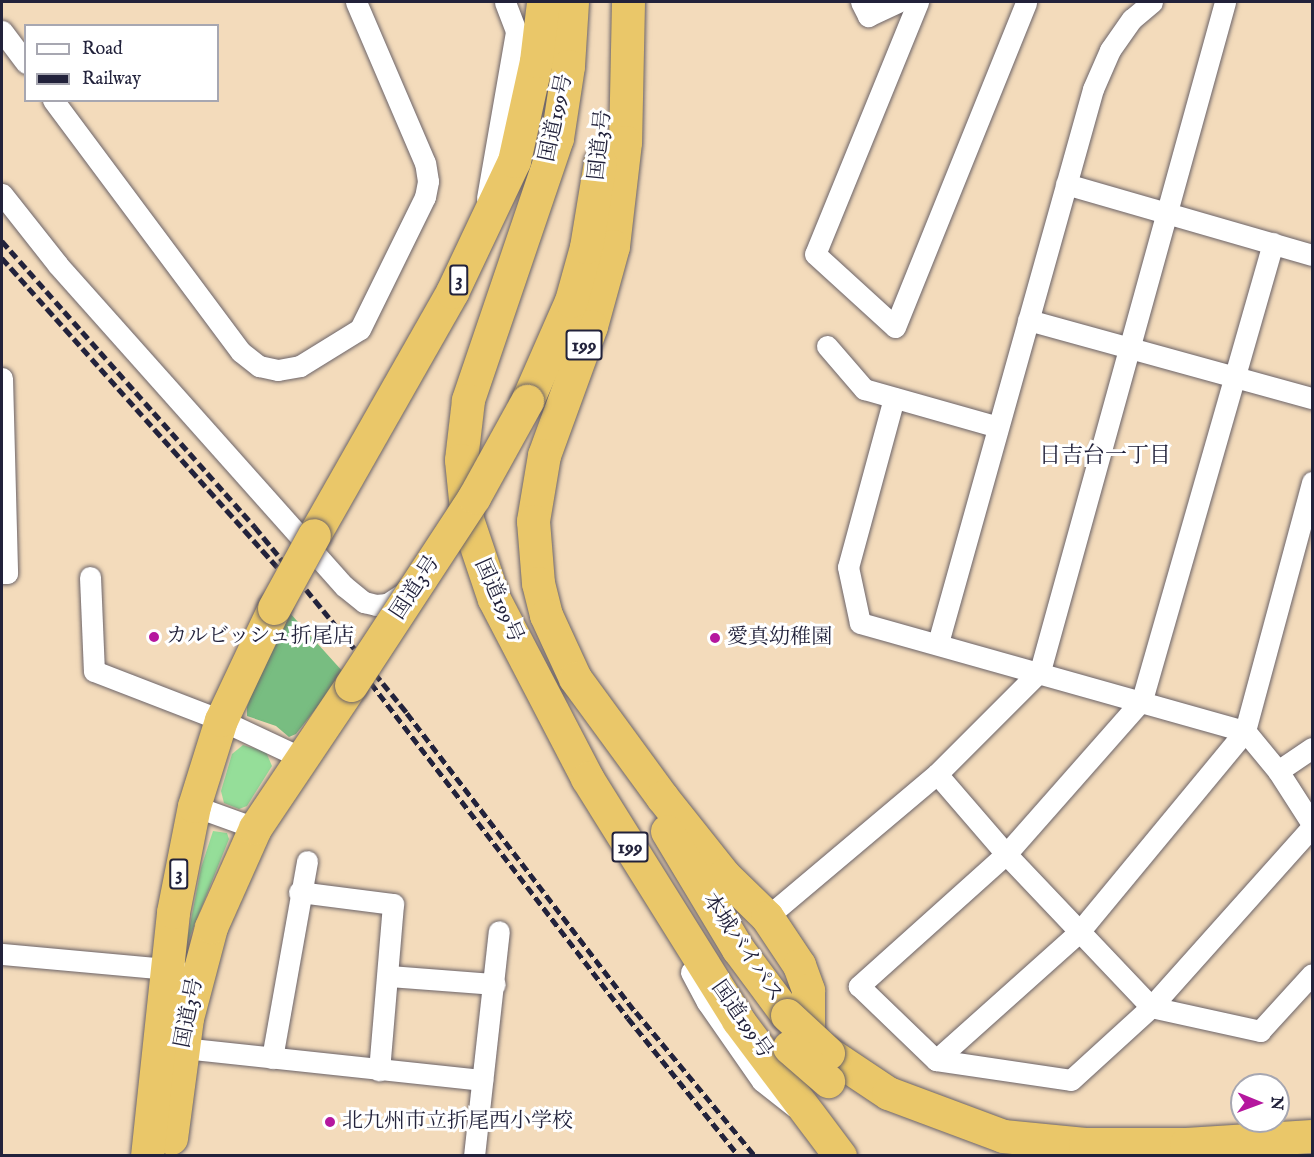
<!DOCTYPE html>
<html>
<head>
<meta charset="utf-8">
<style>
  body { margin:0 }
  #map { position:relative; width:1314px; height:1157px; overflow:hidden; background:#f3dbbb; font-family:"IM FELL English","Noto Serif JP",serif }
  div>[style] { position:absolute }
  .green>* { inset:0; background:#95de99 }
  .forest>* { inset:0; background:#78bd81 }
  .roads { filter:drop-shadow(0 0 2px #6b6368) drop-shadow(0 0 2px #6b6368) }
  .minor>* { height:21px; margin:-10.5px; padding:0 10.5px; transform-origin:10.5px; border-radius:10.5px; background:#fff }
  .trunk>* { height:33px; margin:-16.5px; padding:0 16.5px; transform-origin:16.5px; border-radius:16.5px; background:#eac769 }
  .rail>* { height:4.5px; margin-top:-2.25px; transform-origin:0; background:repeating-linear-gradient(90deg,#22223b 0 9px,transparent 0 13.5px) }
  .bridges { filter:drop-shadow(0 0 2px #6b6368) drop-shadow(0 0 2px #6b6368) }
  .trunk-bridge>* { height:33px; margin:-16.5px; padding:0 16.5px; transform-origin:16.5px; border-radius:16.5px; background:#eac769 }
  .dots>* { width:16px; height:16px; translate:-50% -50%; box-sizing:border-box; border:3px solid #fff; border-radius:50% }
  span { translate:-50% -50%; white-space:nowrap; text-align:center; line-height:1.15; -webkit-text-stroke:6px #fff; paint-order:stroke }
  .shield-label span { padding:2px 4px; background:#fff; border:2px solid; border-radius:4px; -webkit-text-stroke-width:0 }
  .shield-label { font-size:20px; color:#22223b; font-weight:700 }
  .street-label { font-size:21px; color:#22223b }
  .poi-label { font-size:21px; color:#22223b }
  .left { translate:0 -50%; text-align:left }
  .neighbourhood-label { font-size:22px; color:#22223b }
  .frame { position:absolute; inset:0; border:3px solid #22223b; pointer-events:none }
  .legend { position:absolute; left:24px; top:24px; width:195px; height:78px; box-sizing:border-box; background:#fff; border:2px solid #a7a7b1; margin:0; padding:8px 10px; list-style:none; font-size:18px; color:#22223b }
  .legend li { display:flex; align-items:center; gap:12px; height:30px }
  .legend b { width:30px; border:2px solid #a7a7b1 }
  .north { position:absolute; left:1230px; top:1073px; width:60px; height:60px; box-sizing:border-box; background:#fff; border:2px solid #a7a7b1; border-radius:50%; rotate:91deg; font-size:16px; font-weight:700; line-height:24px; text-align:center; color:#22223b }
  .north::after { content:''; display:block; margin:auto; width:21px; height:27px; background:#b5179e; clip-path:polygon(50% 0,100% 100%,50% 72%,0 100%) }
</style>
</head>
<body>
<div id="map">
  <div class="green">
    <i style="clip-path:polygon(243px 745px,266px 752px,272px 766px,247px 806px,239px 809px,224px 803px,221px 791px,232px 754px)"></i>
    <i style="clip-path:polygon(213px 831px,227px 833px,229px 839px,186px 946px,201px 868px)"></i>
  </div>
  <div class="forest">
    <i style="clip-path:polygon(289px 612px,344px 673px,296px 734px,289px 737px,276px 726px,247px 716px,247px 707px,267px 650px)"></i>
  </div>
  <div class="roads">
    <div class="minor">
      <i style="left:861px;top:2px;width:16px;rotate:63deg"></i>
      <i style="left:868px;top:16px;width:33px;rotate:-25deg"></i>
      <i style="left:918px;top:2px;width:272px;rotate:112.2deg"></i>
      <i style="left:815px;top:254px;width:108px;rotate:42.4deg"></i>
      <i style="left:895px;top:327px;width:350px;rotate:-68deg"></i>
      <i style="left:2px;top:31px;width:40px;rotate:53deg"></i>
      <i style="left:53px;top:100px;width:314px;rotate:53.3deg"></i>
      <i style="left:241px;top:352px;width:23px;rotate:38deg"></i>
      <i style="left:259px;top:366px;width:19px;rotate:12deg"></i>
      <i style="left:278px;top:370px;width:22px;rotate:-10deg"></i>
      <i style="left:300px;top:366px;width:70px;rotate:-31.7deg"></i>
      <i style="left:360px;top:329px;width:147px;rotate:-63.8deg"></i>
      <i style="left:425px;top:197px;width:16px;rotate:-79deg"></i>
      <i style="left:428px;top:181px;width:18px;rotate:-99deg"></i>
      <i style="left:425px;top:163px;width:175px;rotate:-113.2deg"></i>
      <i style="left:1066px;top:184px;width:256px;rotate:16.1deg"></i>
      <i style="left:2px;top:194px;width:90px;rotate:51.7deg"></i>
      <i style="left:58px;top:265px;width:430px;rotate:48.3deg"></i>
      <i style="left:344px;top:586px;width:26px;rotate:39deg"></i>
      <i style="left:364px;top:602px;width:12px;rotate:14deg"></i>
      <i style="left:376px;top:605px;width:11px;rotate:-5deg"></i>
      <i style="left:387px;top:604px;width:24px;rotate:-33deg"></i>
      <i style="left:487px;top:198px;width:169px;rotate:-80.1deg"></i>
      <i style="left:516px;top:31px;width:31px;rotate:-111deg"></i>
      <i style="left:1273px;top:243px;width:475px;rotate:106deg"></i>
      <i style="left:1142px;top:700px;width:205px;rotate:131.4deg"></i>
      <i style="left:1006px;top:854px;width:198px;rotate:138.1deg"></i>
      <i style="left:859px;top:986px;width:107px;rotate:43.9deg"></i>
      <i style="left:936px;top:1060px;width:136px;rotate:8.4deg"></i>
      <i style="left:1071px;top:1080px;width:108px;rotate:-42.4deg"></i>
      <i style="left:1151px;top:1007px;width:241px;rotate:-48.2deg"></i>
      <i style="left:1028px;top:320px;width:295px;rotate:15.4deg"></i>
      <i style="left:827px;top:346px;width:57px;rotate:49.3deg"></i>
      <i style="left:864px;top:389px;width:139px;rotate:15.8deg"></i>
      <i style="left:2px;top:378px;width:195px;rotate:88.5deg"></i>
      <i style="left:7px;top:573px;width:5px;rotate:180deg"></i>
      <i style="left:894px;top:398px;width:175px;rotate:105.2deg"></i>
      <i style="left:848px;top:567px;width:57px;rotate:77.9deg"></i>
      <i style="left:860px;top:623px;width:400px;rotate:15.7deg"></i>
      <i style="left:1245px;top:731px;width:52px;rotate:50.5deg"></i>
      <i style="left:1278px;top:771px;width:63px;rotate:57.3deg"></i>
      <i style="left:90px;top:577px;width:94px;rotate:87.6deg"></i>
      <i style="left:94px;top:671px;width:136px;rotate:21.1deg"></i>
      <i style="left:221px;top:720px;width:87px;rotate:25.1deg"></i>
      <i style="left:938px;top:643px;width:575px;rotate:-74.37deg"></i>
      <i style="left:1093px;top:89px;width:43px;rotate:-66.4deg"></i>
      <i style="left:1110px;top:50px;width:38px;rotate:-55deg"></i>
      <i style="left:1132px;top:19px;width:26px;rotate:-40deg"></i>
      <i style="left:1278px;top:771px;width:41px;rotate:-34.1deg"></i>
      <i style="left:937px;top:774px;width:106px;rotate:49.2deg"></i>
      <i style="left:1006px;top:854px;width:211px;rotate:46.5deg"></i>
      <i style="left:1151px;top:1007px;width:112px;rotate:12.4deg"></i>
      <i style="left:1260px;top:1031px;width:77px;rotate:-47.6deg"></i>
      <i style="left:194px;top:806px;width:65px;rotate:19.8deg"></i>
      <i style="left:299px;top:892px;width:95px;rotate:7.3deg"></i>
      <i style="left:393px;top:904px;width:167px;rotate:94.8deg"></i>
      <i style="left:767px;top:917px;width:222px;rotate:-40.1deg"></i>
      <i style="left:937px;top:774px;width:146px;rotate:-45deg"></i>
      <i style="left:1040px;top:671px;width:694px;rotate:-74.54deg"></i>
      <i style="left:2px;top:954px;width:176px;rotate:5.2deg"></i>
      <i style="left:691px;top:972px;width:34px;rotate:62deg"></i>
      <i style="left:707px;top:1002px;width:96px;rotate:55.2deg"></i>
      <i style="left:762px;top:1081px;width:42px;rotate:38.2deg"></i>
      <i style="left:390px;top:976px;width:105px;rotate:4.4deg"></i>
      <i style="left:183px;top:1048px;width:301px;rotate:6.1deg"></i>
      <i style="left:272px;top:1058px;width:200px;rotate:-79.9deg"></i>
      <i style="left:936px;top:1060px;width:192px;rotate:-41.8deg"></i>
      <i style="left:1079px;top:932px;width:261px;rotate:-50.4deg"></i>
      <i style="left:1245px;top:731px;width:258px;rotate:-74.9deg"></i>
      <i style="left:474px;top:1156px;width:226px;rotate:-83.7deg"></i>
    </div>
    <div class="trunk">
      <i style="left:572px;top:2px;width:64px;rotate:93.6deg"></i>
      <i style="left:568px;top:66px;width:73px;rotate:98.7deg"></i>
      <i style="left:557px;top:138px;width:277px;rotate:108.8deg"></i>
      <i style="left:468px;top:400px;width:60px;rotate:96.7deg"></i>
      <i style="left:461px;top:460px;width:59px;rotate:84.2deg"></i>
      <i style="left:467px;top:519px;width:84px;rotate:71.4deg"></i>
      <i style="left:494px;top:599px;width:202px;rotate:62.5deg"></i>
      <i style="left:587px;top:778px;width:285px;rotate:58deg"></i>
      <i style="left:738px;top:1020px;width:170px;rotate:53.1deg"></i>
      <i style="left:628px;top:2px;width:140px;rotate:91.2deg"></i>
      <i style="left:625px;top:142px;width:105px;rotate:96.6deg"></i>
      <i style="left:613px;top:246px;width:83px;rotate:105.4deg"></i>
      <i style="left:591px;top:326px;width:137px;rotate:110deg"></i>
      <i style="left:544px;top:455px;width:67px;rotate:99.5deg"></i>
      <i style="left:533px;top:521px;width:62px;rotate:85.4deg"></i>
      <i style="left:538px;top:583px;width:33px;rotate:76deg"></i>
      <i style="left:546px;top:615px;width:69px;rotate:65.3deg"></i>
      <i style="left:575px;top:678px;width:147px;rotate:53.8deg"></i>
      <i style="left:662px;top:797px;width:100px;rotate:51.5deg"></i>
      <i style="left:724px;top:875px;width:60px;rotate:44.3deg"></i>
      <i style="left:767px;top:917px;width:58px;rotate:56.3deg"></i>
      <i style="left:799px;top:965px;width:27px;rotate:70deg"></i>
      <i style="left:808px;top:990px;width:65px;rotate:90deg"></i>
      <i style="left:527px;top:401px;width:109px;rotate:-66.3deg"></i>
      <i style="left:571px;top:301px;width:56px;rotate:-74.5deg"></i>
      <i style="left:586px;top:247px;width:86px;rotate:-80.6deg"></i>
      <i style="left:314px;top:535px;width:279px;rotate:-60.4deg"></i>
      <i style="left:452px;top:292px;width:145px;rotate:-64.7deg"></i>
      <i style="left:514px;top:161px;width:102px;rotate:-77.6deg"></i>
      <i style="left:536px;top:61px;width:59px;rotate:-83.2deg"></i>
      <i style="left:667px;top:831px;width:138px;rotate:59deg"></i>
      <i style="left:738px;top:949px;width:82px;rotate:53.4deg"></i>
      <i style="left:828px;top:1053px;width:72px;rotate:33.7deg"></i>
      <i style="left:888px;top:1093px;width:123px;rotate:20.5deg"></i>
      <i style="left:1003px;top:1136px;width:82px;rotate:5.6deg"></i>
      <i style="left:1085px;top:1144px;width:101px"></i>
      <i style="left:1186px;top:1144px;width:126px;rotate:-3.6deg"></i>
      <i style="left:171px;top:1138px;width:121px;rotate:-82.4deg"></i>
      <i style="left:187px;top:1018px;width:94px;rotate:-75.2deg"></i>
      <i style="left:211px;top:927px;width:108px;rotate:-66deg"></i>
      <i style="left:255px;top:828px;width:172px;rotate:-56.1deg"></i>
      <i style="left:147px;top:1156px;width:245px;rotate:-83.9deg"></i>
      <i style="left:173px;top:912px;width:108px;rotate:-78.8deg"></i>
      <i style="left:194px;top:806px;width:90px;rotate:-72.6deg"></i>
      <i style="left:221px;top:720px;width:124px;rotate:-64.7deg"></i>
    </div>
  </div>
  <div class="rail">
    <i style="left:2px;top:241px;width:382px;rotate:48.5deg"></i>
    <i style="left:255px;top:527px;width:240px;rotate:50.7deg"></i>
    <i style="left:407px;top:713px;width:377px;rotate:52.6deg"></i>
    <i style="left:636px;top:1012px;width:187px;rotate:50.4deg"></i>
    <i style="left:2px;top:258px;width:414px;rotate:48.3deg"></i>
    <i style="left:371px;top:683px;width:422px;rotate:52.5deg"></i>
    <i style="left:628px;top:1018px;width:177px;rotate:51.2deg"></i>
  </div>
  <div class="bridges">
    <div class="trunk-bridge">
      <i style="left:274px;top:608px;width:83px;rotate:-61.3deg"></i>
      <i style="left:351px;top:685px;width:225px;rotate:-56.8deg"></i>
      <i style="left:474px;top:497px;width:110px;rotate:-61.1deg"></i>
      <i style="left:787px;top:1015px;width:56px;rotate:42.8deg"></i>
      <i style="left:789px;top:1047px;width:52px;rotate:41.1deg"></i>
    </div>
  </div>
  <div class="dots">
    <i style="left:154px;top:637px;background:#b5179e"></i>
    <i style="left:715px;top:638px;background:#b5179e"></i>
    <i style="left:330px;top:1122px;background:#b5179e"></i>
  </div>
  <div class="shield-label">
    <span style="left:459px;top:280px">3</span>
    <span style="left:584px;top:345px">199</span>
    <span style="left:630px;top:847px">199</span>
    <span style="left:179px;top:874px">3</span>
  </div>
  <div class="street-label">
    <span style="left:557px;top:118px;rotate:-78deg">国道199号</span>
    <span style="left:601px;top:145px;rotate:-84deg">国道3号</span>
    <span style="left:416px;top:588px;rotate:-57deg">国道3号</span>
    <span style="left:498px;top:601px;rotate:66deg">国道199号</span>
    <span style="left:742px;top:948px;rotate:56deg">本城バイパス</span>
    <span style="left:190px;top:1013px;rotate:-79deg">国道3号</span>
    <span style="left:741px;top:1020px;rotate:55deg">国道199号</span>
  </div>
  <div class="poi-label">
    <span class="left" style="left:166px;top:637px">カルビッシュ折尾店</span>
    <span class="left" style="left:727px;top:638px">愛真幼稚園</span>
    <span class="left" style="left:342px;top:1122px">北九州市立折尾西小学校</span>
  </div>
  <div class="neighbourhood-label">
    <span style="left:1105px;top:457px">日吉台一丁目</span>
  </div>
  <div class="frame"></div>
  <ul class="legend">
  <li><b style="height:8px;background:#fff"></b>Road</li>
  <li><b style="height:8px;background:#22223b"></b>Railway</li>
  </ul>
  <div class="north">N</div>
</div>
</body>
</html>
